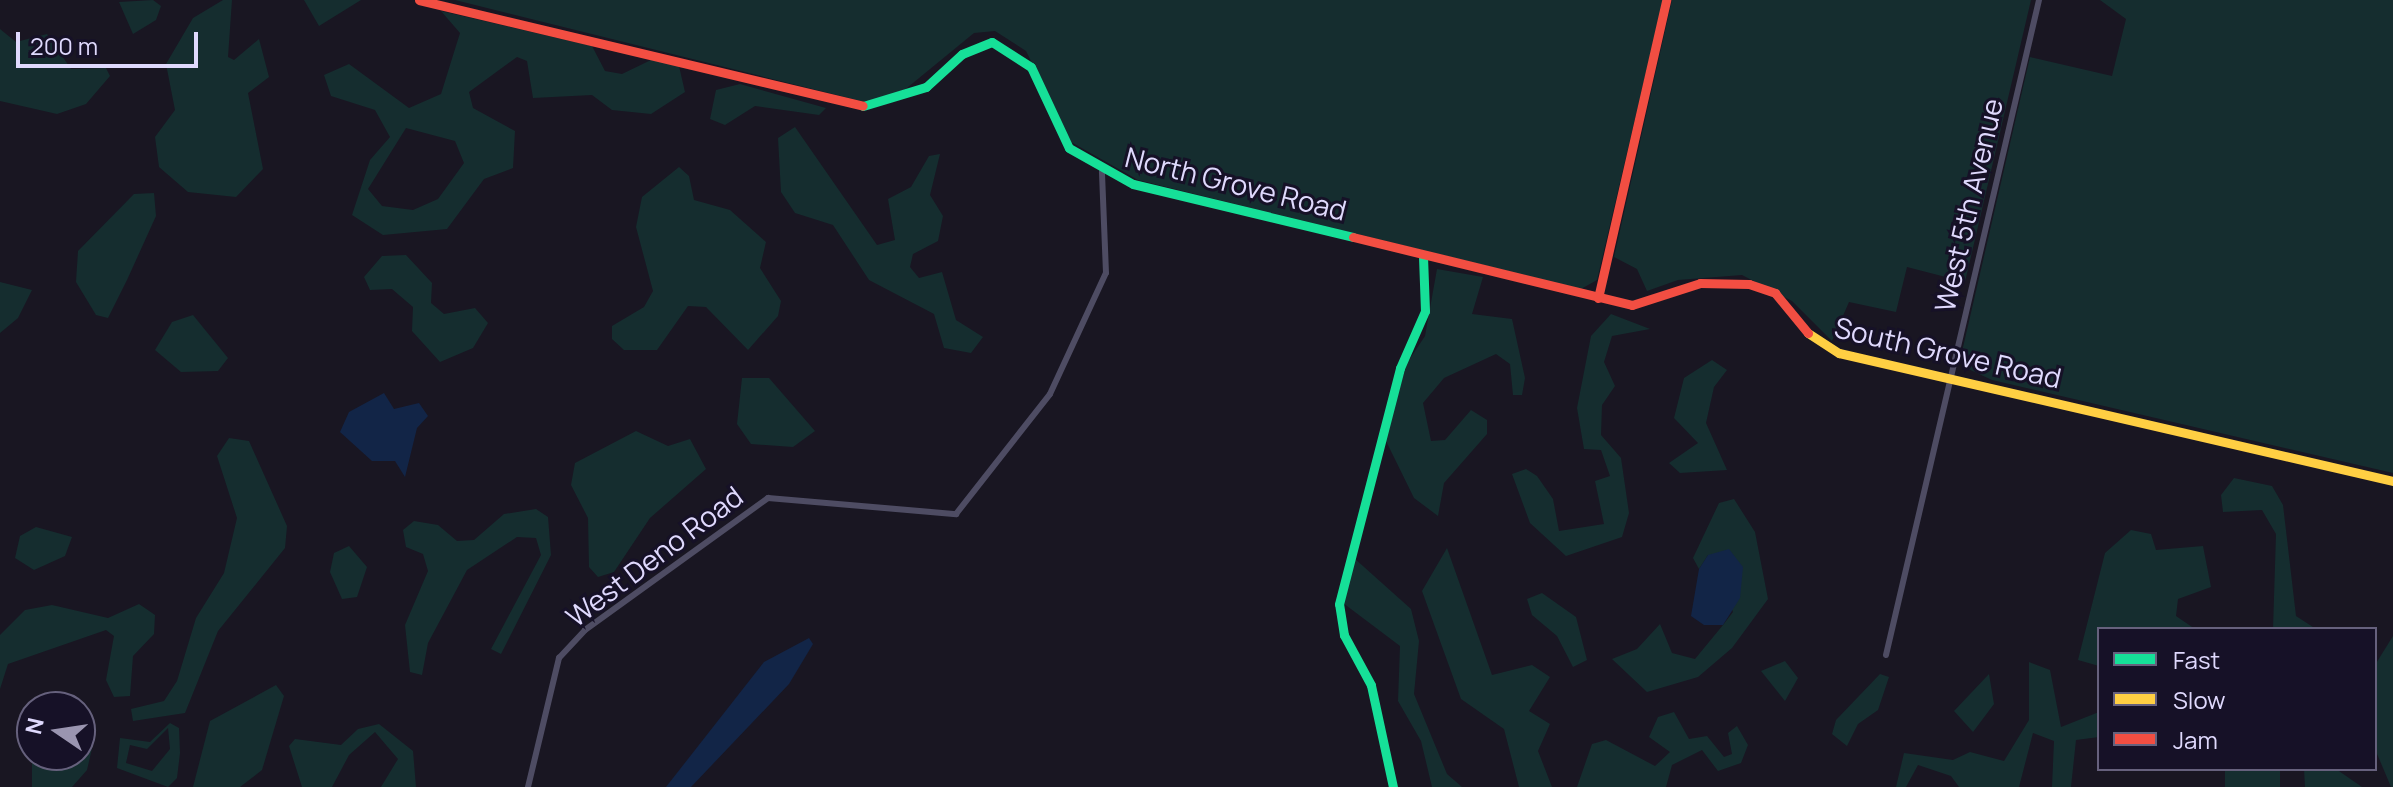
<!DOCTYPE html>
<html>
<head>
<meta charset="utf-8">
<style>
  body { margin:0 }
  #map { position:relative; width:2393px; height:787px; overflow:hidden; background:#191622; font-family:Manrope,sans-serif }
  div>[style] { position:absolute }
  .green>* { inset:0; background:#152d2f; transform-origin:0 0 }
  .water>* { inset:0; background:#122547 }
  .street>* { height:6px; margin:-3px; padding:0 3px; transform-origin:3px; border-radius:3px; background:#4e4c63 }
  .fast>* { height:9px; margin:-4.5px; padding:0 4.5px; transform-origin:4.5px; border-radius:4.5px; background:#16e098 }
  .slow>* { height:9px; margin:-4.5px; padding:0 4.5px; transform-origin:4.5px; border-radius:4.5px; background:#ffcf43 }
  .jam>* { height:9px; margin:-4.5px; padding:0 4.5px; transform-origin:4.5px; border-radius:4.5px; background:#f24e42 }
  span { translate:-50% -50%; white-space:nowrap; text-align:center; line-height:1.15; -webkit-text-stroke:6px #161127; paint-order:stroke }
  .street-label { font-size:28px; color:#dfd9fd }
  .legend { position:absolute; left:2097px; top:627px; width:280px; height:144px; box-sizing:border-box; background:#161127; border:2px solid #66617d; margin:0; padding:10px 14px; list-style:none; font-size:24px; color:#dfd9fd }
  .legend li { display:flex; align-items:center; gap:16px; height:40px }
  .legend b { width:40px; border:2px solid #66617d }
  .north { position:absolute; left:16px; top:691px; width:80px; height:80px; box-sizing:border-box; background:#161127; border:2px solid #66617d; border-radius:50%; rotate:283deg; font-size:22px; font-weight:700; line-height:32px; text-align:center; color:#dfd9fd }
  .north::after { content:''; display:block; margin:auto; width:28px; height:36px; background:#9a95b0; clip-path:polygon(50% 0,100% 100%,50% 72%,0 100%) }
  .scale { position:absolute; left:16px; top:32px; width:182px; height:36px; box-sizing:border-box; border:4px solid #dfd9fd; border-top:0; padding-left:10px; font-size:24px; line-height:28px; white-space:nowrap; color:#dfd9fd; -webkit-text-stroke:6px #161127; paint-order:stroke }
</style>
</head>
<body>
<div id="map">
  <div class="green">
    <i style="clip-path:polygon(153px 0,161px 6px,156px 20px,133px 34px,119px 2px)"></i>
    <i style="clip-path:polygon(223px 0,232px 0,228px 57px,234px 60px,259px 39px,269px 77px,248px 93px,263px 169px,236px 197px,188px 192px,159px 167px,155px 137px,175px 110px,166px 64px,193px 18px)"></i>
    <i style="clip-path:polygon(304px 0,361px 0,319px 26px)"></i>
    <i style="clip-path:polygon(455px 0,1663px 0,1597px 280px,1581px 289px,1138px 180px,1071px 142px,1026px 51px,995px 31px,974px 33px,902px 92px,865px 102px)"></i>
    <i style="clip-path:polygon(1672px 0,2031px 0,1965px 282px,1907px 267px,1896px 312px,1849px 302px,1832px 341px,1792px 301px,1742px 275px,1678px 280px,1647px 291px,1637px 269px,1614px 257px)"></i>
    <i style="clip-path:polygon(2100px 0,2393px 0,2393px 473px,1992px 380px,1964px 367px,1961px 356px,2030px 57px,2112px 76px,2126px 19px)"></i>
    <i style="clip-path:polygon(evenodd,441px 11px,592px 46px,605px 71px,622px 74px,651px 60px,679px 66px,685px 92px,651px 114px,612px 110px,592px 95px,533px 98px,527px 61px,517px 57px,469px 92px,473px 108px,515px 131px,513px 168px,484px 179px,447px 229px,383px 235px,352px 215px,370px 160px,390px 137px,375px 110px,331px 96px,324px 75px,349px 64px,409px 108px,441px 94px,460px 33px,441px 11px,406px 128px,455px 141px,464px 163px,438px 199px,413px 210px,382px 206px,368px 189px,406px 128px)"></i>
    <i style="clip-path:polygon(0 29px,16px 42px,47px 34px,71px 69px,106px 68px,110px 76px,86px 104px,57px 114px,0 101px)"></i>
    <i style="clip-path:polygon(740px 84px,826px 108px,819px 115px,755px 106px,725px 125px,710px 119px,716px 90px)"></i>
    <i style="clip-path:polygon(795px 127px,877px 245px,895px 240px,888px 199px,911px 187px,929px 156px,940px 154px,930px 195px,943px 216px,938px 241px,913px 254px,910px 267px,919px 278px,942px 272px,956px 320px,983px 337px,971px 353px,944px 348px,934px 314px,869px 280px,833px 225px,795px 213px,781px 192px,778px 138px)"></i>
    <i style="clip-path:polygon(679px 167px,689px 176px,694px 200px,730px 210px,766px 242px,760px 268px,781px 301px,778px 316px,748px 350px,706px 307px,688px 306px,657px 350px,624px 350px,612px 339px,612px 326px,644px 307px,653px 291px,636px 227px,642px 197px)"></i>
    <i style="clip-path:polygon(154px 193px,156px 216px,127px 280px,108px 318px,96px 315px,76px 282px,78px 251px,134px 194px)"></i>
    <i style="clip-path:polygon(406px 255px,432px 283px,431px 303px,444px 314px,475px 308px,488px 323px,473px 348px,440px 362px,412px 331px,413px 307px,392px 289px,370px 290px,364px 277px,382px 256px)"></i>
    <i style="clip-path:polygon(1437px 269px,1483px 277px,1472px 314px,1512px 319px,1525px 378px,1522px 395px,1513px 395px,1510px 364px,1496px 354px,1444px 378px,1423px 403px,1431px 441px,1445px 440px,1471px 410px,1487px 420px,1487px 434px,1444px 483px,1438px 516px,1414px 498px,1385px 439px,1407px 363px,1425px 336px)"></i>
    <i style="clip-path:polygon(0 282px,32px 290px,18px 318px,0 333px)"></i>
    <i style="clip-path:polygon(1611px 314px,1650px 329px,1612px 336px,1604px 362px,1615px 386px,1602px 405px,1601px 435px,1621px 458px,1629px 513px,1622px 537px,1566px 556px,1530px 523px,1512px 474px,1526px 469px,1537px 476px,1553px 499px,1559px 531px,1604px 524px,1595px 481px,1610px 476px,1601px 450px,1584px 449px,1577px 408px,1591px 336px)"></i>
    <i style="clip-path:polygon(193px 315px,228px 358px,218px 371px,181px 372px,155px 350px,172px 322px)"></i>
    <i style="clip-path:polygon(1712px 360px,1727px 370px,1714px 387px,1706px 423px,1727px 470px,1680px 473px,1669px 463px,1698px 443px,1674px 418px,1684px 378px)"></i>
    <i style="clip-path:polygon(742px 378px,769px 378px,815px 431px,793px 447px,751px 444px,737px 424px)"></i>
    <i style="clip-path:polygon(636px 431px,668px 446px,690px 439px,706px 469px,650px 518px,614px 572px,598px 577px,589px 567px,588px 518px,571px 485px,575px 463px)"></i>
    <i style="clip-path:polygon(229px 438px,249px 441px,287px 526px,285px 548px,218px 631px,185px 713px,133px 721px,131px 709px,164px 701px,177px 681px,196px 618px,224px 573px,237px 518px,217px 456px)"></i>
    <i style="clip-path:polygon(2234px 478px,2272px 486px,2283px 505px,2296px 616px,2316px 629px,2273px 629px,2276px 534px,2262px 510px,2223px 512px,2221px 495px)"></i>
    <i style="clip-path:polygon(1734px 499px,1755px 532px,1768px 599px,1732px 648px,1698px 677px,1647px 692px,1612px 659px,1637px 649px,1660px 624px,1672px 653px,1695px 659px,1723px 625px,1733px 612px,1708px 555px,1699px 569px,1693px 558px,1719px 503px)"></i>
    <i style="clip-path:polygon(536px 509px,548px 517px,551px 555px,501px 654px,491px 649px,541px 555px,536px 538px,517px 537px,467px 570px,428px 643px,422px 675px,410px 672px,405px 625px,428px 571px,423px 554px,406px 547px,403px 530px,414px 521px,438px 525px,457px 541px,474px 540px,504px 514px)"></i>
    <i style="clip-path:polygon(36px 527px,72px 537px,65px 556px,34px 570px,15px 558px,20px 536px)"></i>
    <i style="clip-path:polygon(2131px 530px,2151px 534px,2156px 550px,2203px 546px,2211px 587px,2178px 599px,2176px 616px,2195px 629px,2099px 629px,2099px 666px,2078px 660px,2105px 553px)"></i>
    <i style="clip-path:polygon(349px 546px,367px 567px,357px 597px,342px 599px,330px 572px,334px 553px)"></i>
    <i style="clip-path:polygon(1447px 548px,1492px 675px,1532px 665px,1550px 677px,1529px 711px,1550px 724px,1538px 751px,1552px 787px,1519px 787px,1504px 729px,1461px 699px,1422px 591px)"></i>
    <i style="clip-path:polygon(1354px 558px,1411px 609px,1419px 641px,1414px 694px,1447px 774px,1462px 787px,1432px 787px,1421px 741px,1398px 701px,1400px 646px,1343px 603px)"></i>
    <i style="clip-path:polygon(1542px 593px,1576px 617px,1587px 660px,1573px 667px,1557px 636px,1532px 615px,1527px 599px)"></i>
    <i style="clip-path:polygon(139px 604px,155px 615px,154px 634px,133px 656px,130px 696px,114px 697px,106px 680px,114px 636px,106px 630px,8px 664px,0 689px,0 635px,25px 610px,52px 605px,108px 618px)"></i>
    <i style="clip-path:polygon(2393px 636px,2393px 787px,2391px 787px,2375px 749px,2375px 665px)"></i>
    <i style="clip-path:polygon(1785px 661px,1798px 678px,1785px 701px,1761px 671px)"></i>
    <i style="clip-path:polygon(2029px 662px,2050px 670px,2061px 727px,2099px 712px,2099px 737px,2076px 740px,2071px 787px,2052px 787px,2054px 741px,2033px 733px,2019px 787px,1959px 787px,1951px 776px,1918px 765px,1906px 787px,1896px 787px,1904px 753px,1953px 760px,1970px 752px,2004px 761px,2029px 720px)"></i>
    <i style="clip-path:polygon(1880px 674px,1889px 677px,1878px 710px,1858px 724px,1847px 746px,1832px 734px,1836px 720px)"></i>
    <i style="clip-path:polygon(1989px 674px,1994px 704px,1973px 732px,1954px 711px)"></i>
    <i style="clip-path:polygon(276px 685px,284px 696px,262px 770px,240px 787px,193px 787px,210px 721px)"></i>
    <i style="clip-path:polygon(1674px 712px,1689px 739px,1707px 736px,1724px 757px,1732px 754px,1728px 733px,1737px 726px,1748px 745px,1741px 763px,1718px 771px,1702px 750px,1672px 765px,1666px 787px,1577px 787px,1592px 744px,1606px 740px,1655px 766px,1670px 752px,1649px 737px,1658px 717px)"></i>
    <i style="clip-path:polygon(80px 715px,94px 740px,87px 770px,72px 787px,32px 787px,32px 747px,32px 755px,80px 755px)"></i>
    <i style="clip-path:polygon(evenodd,170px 723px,179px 728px,180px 753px,177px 778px,168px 787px,117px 768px,120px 738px,150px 742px,170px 723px,168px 728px,170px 749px,152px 771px,126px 763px,130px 745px,147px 749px,168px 728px)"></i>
    <i style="clip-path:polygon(379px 724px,413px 751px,416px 787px,381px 787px,398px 759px,375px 732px,349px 755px,332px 787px,302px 787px,289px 746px,295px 739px,341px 745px,358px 729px)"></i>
    <i style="left:2225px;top:769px;width:55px;height:18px"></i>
    <i style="clip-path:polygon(2304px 769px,2336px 769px,2362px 787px,2305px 787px)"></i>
  </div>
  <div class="water">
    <i style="clip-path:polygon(384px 393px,394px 409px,419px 403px,428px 416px,417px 428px,405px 477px,395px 461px,372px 461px,340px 432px,349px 412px)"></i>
    <i style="clip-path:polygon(1729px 549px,1743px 567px,1740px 598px,1723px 625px,1704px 625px,1691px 616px,1699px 569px,1708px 555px)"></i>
    <i style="clip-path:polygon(809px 638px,813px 644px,789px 684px,691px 787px,666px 787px,764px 662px)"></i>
  </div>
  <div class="street">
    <i style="left:1886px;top:655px;width:673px;rotate:-76.85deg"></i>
    <i style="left:528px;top:787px;width:133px;rotate:-76.5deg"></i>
    <i style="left:559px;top:658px;width:38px;rotate:-47deg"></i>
    <i style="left:585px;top:630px;width:226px;rotate:-35.8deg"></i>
    <i style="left:768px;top:498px;width:189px;rotate:4.9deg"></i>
    <i style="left:956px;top:514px;width:152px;rotate:-51.9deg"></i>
    <i style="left:1050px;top:394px;width:133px;rotate:-65.2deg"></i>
    <i style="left:1106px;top:273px;width:101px;rotate:-92.3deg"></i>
  </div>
  <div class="fast">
    <i style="left:863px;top:106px;width:66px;rotate:-16.8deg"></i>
    <i style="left:926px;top:87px;width:49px;rotate:-42.5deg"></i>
    <i style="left:962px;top:54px;width:32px;rotate:-22deg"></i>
    <i style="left:992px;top:42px;width:46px;rotate:32.7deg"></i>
    <i style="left:1031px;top:67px;width:89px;rotate:64.9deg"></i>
    <i style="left:1069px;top:148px;width:73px;rotate:29.4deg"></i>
    <i style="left:1133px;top:184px;width:226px;rotate:13.5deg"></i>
    <i style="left:1393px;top:787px;width:104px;rotate:-102.2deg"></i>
    <i style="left:1371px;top:685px;width:57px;rotate:-118.4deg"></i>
    <i style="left:1344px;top:635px;width:31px;rotate:-99deg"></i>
    <i style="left:1339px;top:604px;width:244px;rotate:-75.5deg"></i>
    <i style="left:1400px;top:368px;width:62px;rotate:-66.3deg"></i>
    <i style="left:1425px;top:311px;width:55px;rotate:-92.1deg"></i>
  </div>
  <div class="slow">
    <i style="left:1808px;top:333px;width:37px;rotate:33deg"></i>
    <i style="left:1839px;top:353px;width:569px;rotate:13.01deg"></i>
  </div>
  <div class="jam">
    <i style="left:419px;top:0;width:456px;rotate:13.4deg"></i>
    <i style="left:1353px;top:237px;width:287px;rotate:13.7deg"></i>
    <i style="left:1632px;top:305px;width:71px;rotate:-17.9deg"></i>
    <i style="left:1700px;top:283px;width:49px;rotate:1.2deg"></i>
    <i style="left:1749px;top:284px;width:28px;rotate:19deg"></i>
    <i style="left:1775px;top:293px;width:52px;rotate:50.5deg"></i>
    <i style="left:1598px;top:298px;width:306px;rotate:-77.1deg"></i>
  </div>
  <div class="street-label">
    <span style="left:1236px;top:183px;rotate:14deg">North Grove Road</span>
    <span style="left:1968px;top:205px;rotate:-77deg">West 5th Avenue</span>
    <span style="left:1948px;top:352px;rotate:13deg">South Grove Road</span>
    <span style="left:654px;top:556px;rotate:-37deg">West Deno Road</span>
  </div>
  <ul class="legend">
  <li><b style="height:10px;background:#16e098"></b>Fast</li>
  <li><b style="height:10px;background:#ffcf43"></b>Slow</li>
  <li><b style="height:10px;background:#f24e42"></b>Jam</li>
  </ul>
  <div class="north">N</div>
  <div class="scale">200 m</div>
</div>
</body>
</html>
